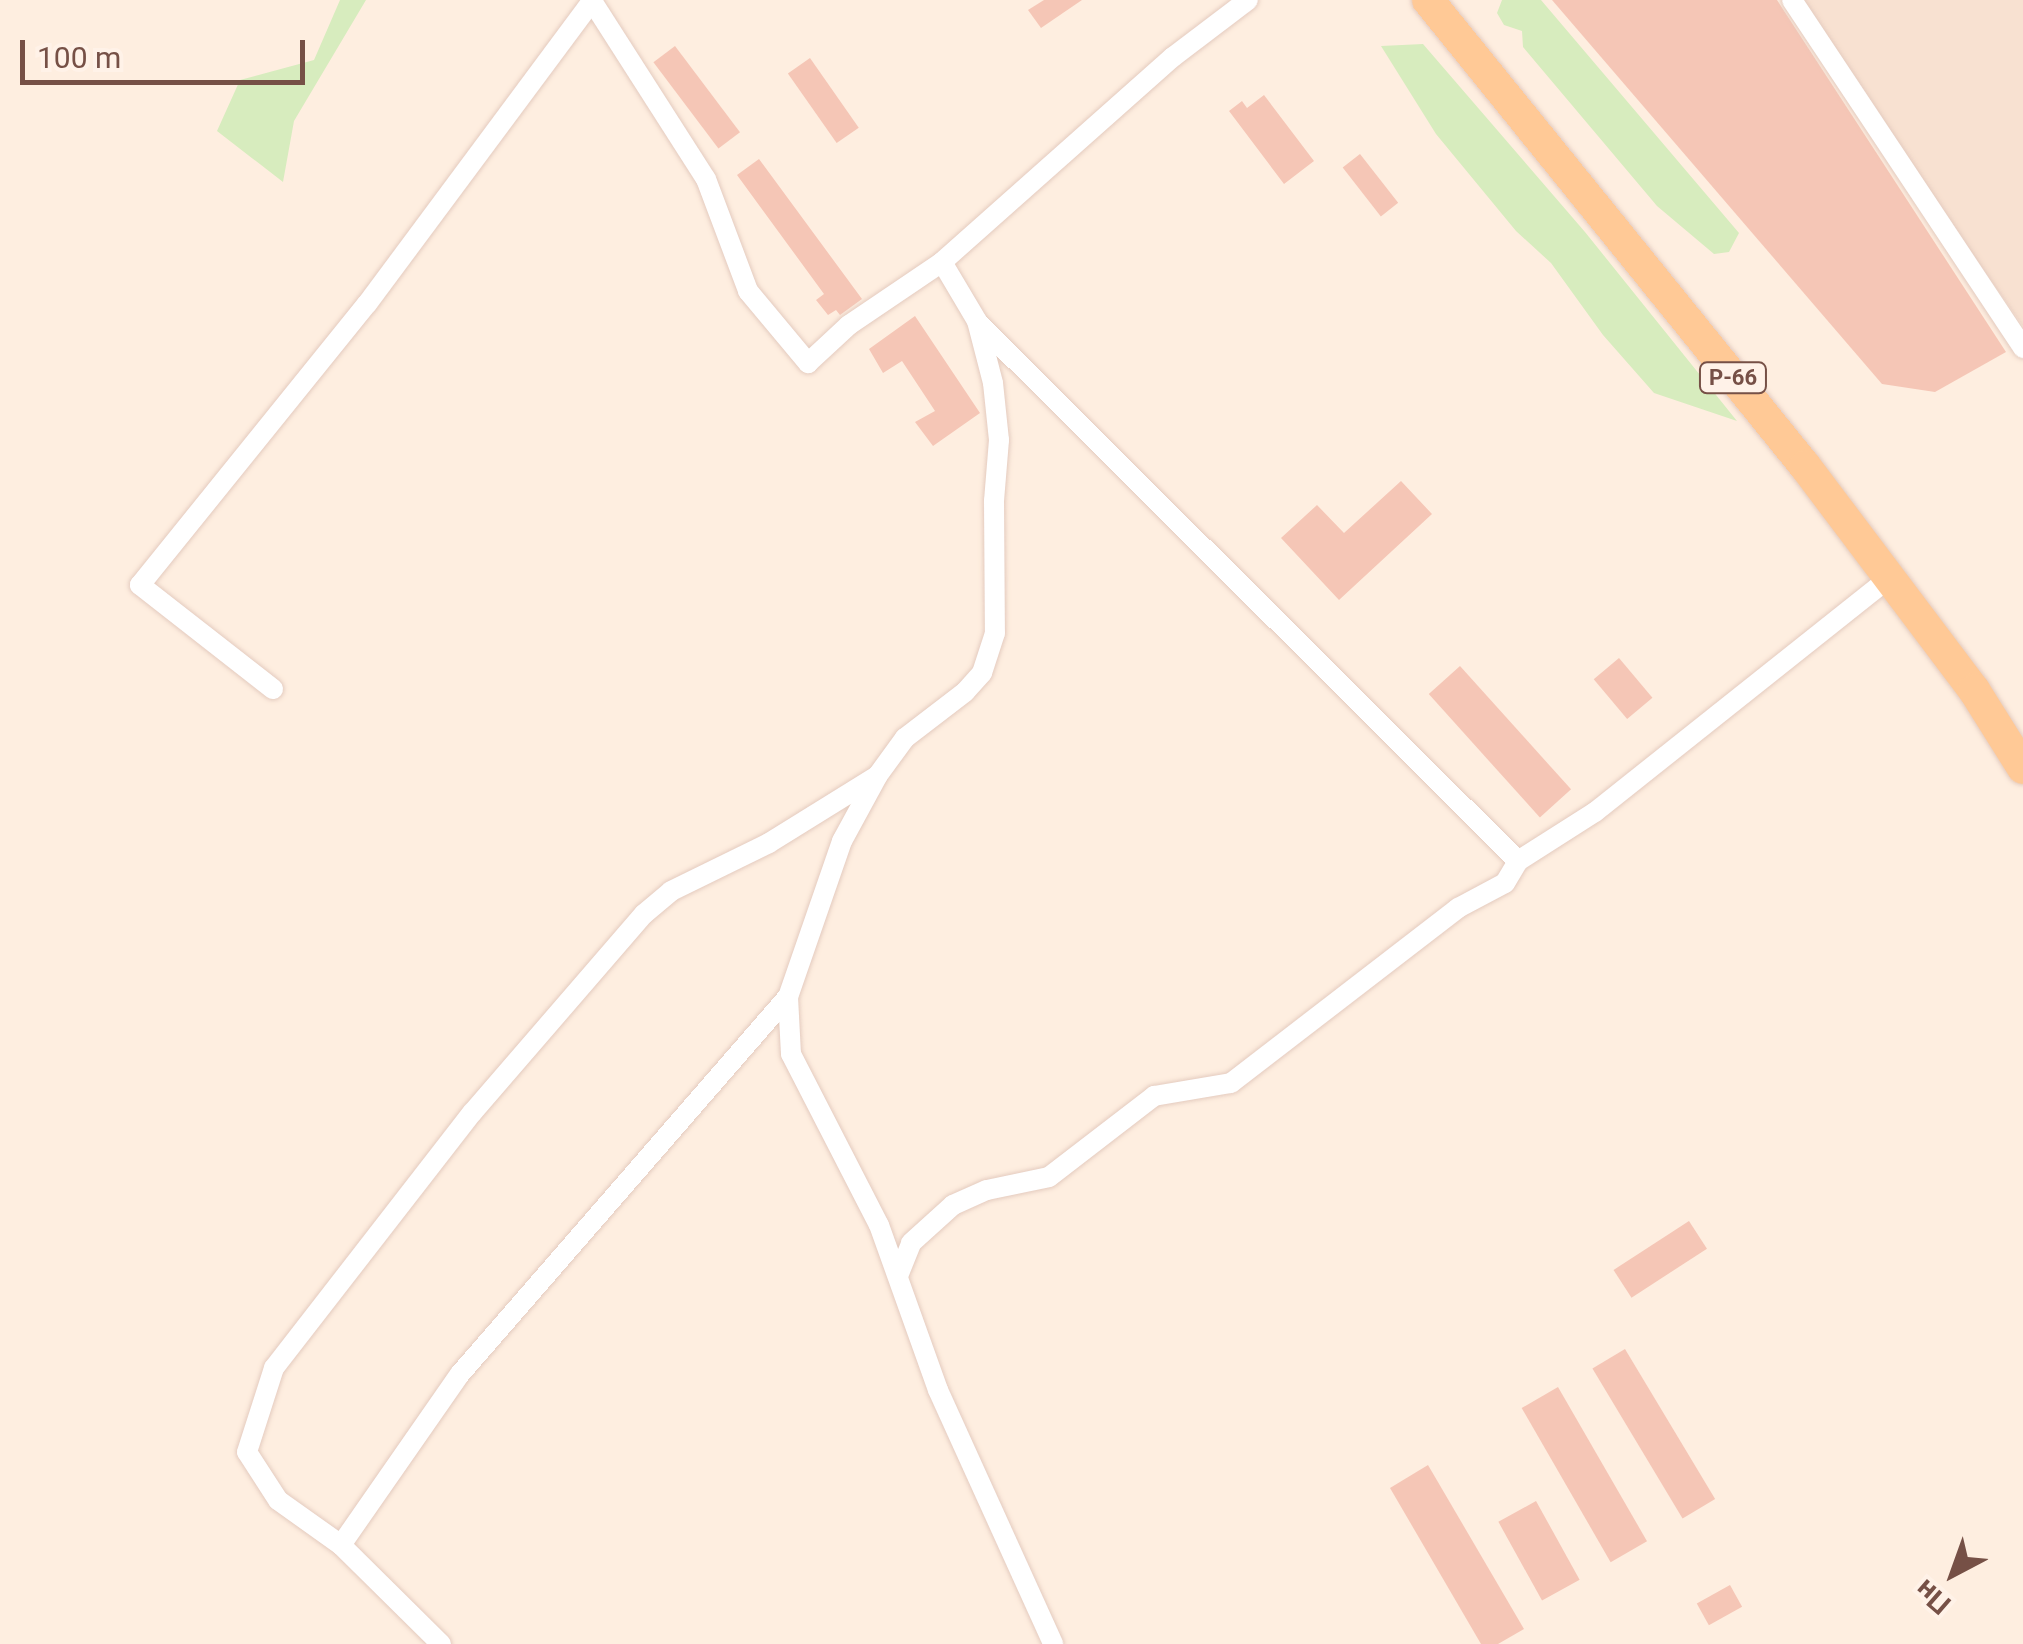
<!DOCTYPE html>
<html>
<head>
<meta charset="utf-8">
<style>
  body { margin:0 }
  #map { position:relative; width:2023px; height:1644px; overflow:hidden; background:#feeee0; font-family:Roboto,sans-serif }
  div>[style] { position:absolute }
  .residential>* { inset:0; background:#f8e1d1 }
  .green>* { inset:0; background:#d7ecbe }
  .building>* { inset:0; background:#f5c6b6; transform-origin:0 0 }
  .roads { filter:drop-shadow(0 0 2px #e4cbbf) drop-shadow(0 0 2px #e4cbbf) }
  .street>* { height:20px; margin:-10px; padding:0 10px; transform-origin:10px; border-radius:10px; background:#fff }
  .primary>* { height:32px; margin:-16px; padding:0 16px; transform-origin:16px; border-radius:16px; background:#ffc996 }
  span { translate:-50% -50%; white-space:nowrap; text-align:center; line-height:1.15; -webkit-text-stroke:9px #fff2e8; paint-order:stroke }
  .shield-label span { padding:2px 8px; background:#fff2e8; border:2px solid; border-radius:8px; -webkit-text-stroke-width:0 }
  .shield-label { font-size:22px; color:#765046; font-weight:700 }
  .north { position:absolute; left:1903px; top:1524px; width:100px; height:100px; -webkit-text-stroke:8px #fff2e8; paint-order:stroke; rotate:221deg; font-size:28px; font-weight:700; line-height:40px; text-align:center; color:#765046 }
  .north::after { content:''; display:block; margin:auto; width:35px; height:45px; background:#765046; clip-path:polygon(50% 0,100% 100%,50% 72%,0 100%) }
  .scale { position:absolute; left:20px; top:40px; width:285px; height:45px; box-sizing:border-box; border:5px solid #765046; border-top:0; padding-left:12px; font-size:30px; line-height:35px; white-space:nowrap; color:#765046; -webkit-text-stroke:8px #fff2e8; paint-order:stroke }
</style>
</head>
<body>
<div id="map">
  <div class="residential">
    <i style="clip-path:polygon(1793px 0,2023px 0,2023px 326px)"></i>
  </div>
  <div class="green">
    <i style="clip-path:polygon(340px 0,366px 0,294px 121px,283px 182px,217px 131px,240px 80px,314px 60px)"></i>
    <i style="clip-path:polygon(1502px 0,1541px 0,1739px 233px,1729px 252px,1714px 254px,1657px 206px,1523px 47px,1522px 31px,1504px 25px,1497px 13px)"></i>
    <i style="clip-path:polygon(1423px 44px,1585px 232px,1737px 421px,1654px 393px,1603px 335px,1551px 263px,1516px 231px,1436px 134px,1381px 46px)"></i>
  </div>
  <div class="building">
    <i style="clip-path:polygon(1044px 0,1082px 0,1041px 28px,1028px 10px)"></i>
    <i style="clip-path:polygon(1552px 0,1777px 0,2006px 352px,1935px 392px,1882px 384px)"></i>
    <i style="left:675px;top:46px;width:108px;height:27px;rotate:53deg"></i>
    <i style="left:810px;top:58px;width:85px;height:27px;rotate:55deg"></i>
    <i style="clip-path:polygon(1264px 95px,1314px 161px,1284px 184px,1229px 111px,1242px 101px,1247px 108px)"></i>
    <i style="left:1360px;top:154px;width:62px;height:22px;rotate:52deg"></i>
    <i style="clip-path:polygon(759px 159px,862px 299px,840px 315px,836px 310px,828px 315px,816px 300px,824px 294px,737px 175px)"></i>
    <i style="clip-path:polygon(915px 316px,980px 413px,933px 446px,915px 422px,935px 411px,902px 361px,883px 373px,869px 349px)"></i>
    <i style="clip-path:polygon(1401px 481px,1432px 514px,1339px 600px,1281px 538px,1317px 505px,1344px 533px)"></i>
    <i style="left:1619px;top:658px;width:52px;height:33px;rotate:50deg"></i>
    <i style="left:1460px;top:666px;width:166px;height:42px;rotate:48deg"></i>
    <i style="left:1689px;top:1221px;width:33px;height:90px;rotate:57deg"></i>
    <i style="left:1625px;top:1349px;width:175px;height:38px;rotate:59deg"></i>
    <i style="left:1558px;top:1387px;width:178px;height:42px;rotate:60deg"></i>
    <i style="clip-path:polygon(1428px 1465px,1524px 1629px,1498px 1644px,1481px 1644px,1390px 1488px)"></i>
    <i style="left:1536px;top:1501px;width:90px;height:43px;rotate:61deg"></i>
    <i style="left:1730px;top:1585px;width:25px;height:38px;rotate:61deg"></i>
  </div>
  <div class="roads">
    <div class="street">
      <i style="left:1792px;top:0;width:418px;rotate:56.4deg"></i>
      <i style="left:592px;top:1px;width:211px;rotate:57.4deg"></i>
      <i style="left:706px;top:179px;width:120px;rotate:69.4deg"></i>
      <i style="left:748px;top:291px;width:94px;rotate:50.2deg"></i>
      <i style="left:808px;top:363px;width:56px;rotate:-42.8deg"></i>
      <i style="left:849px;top:325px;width:112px;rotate:-34.1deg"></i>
      <i style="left:942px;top:262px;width:309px;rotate:-41.6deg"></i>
      <i style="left:1173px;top:57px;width:94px;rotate:-37.2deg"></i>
      <i style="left:942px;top:262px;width:69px;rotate:59.3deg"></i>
      <i style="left:977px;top:321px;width:64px;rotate:75.5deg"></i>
      <i style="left:993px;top:383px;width:57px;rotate:84deg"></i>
      <i style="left:999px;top:440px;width:61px;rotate:94.7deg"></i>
      <i style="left:994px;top:501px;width:132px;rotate:89.6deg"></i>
      <i style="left:995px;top:633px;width:42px;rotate:108deg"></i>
      <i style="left:982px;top:673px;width:25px;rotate:132deg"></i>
      <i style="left:965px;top:692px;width:76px;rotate:142.5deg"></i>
      <i style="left:905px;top:738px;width:46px;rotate:126.1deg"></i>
      <i style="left:878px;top:775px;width:75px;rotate:118.6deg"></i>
      <i style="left:842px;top:841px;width:165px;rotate:109.1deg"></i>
      <i style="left:788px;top:997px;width:57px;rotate:87deg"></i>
      <i style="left:791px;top:1054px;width:192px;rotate:62.8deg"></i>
      <i style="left:879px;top:1225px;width:175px;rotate:70.3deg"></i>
      <i style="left:938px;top:1390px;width:279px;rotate:65.6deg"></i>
      <i style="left:978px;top:323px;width:762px;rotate:44.89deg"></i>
      <i style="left:273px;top:689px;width:169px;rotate:-142deg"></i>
      <i style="left:140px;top:585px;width:361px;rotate:-51.1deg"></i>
      <i style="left:367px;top:304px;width:379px;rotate:-53.4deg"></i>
      <i style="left:898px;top:1276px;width:35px;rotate:-68deg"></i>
      <i style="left:911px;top:1243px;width:57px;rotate:-42.1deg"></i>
      <i style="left:953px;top:1205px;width:37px;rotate:-24deg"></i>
      <i style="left:987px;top:1190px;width:63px;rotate:-11.8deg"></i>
      <i style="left:1049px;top:1177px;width:133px;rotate:-37.6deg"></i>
      <i style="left:1154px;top:1096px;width:78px;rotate:-9.6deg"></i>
      <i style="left:1231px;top:1083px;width:287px;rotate:-37.6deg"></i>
      <i style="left:1458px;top:908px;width:53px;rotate:-28deg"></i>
      <i style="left:1505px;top:883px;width:26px;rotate:-59deg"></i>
      <i style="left:1518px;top:861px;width:91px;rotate:-32.5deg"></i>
      <i style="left:1595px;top:812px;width:376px;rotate:-38.5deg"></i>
      <i style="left:341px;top:1545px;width:208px;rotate:-55.2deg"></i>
      <i style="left:460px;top:1374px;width:500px;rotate:-49deg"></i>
      <i style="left:441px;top:1644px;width:141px;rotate:-135.3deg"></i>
      <i style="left:341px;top:1545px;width:77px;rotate:-144.5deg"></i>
      <i style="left:278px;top:1500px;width:57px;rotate:-122.9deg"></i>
      <i style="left:247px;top:1452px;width:88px;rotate:-72.2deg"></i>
      <i style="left:274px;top:1368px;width:323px;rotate:-52.2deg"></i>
      <i style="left:472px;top:1113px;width:263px;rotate:-49.2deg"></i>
      <i style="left:644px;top:914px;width:35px;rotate:-40deg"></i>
      <i style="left:671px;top:891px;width:109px;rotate:-26.1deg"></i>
      <i style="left:769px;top:843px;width:127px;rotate:-31.8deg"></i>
    </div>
    <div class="primary">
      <i style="left:1428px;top:0;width:599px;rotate:51.03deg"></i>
      <i style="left:1805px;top:466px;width:281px;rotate:53deg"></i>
      <i style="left:1974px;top:690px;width:92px;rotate:57.9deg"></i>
    </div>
  </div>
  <div class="shield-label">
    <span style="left:1733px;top:378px">Р-66</span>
  </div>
  <div class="north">Пн</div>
  <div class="scale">100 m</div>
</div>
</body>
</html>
